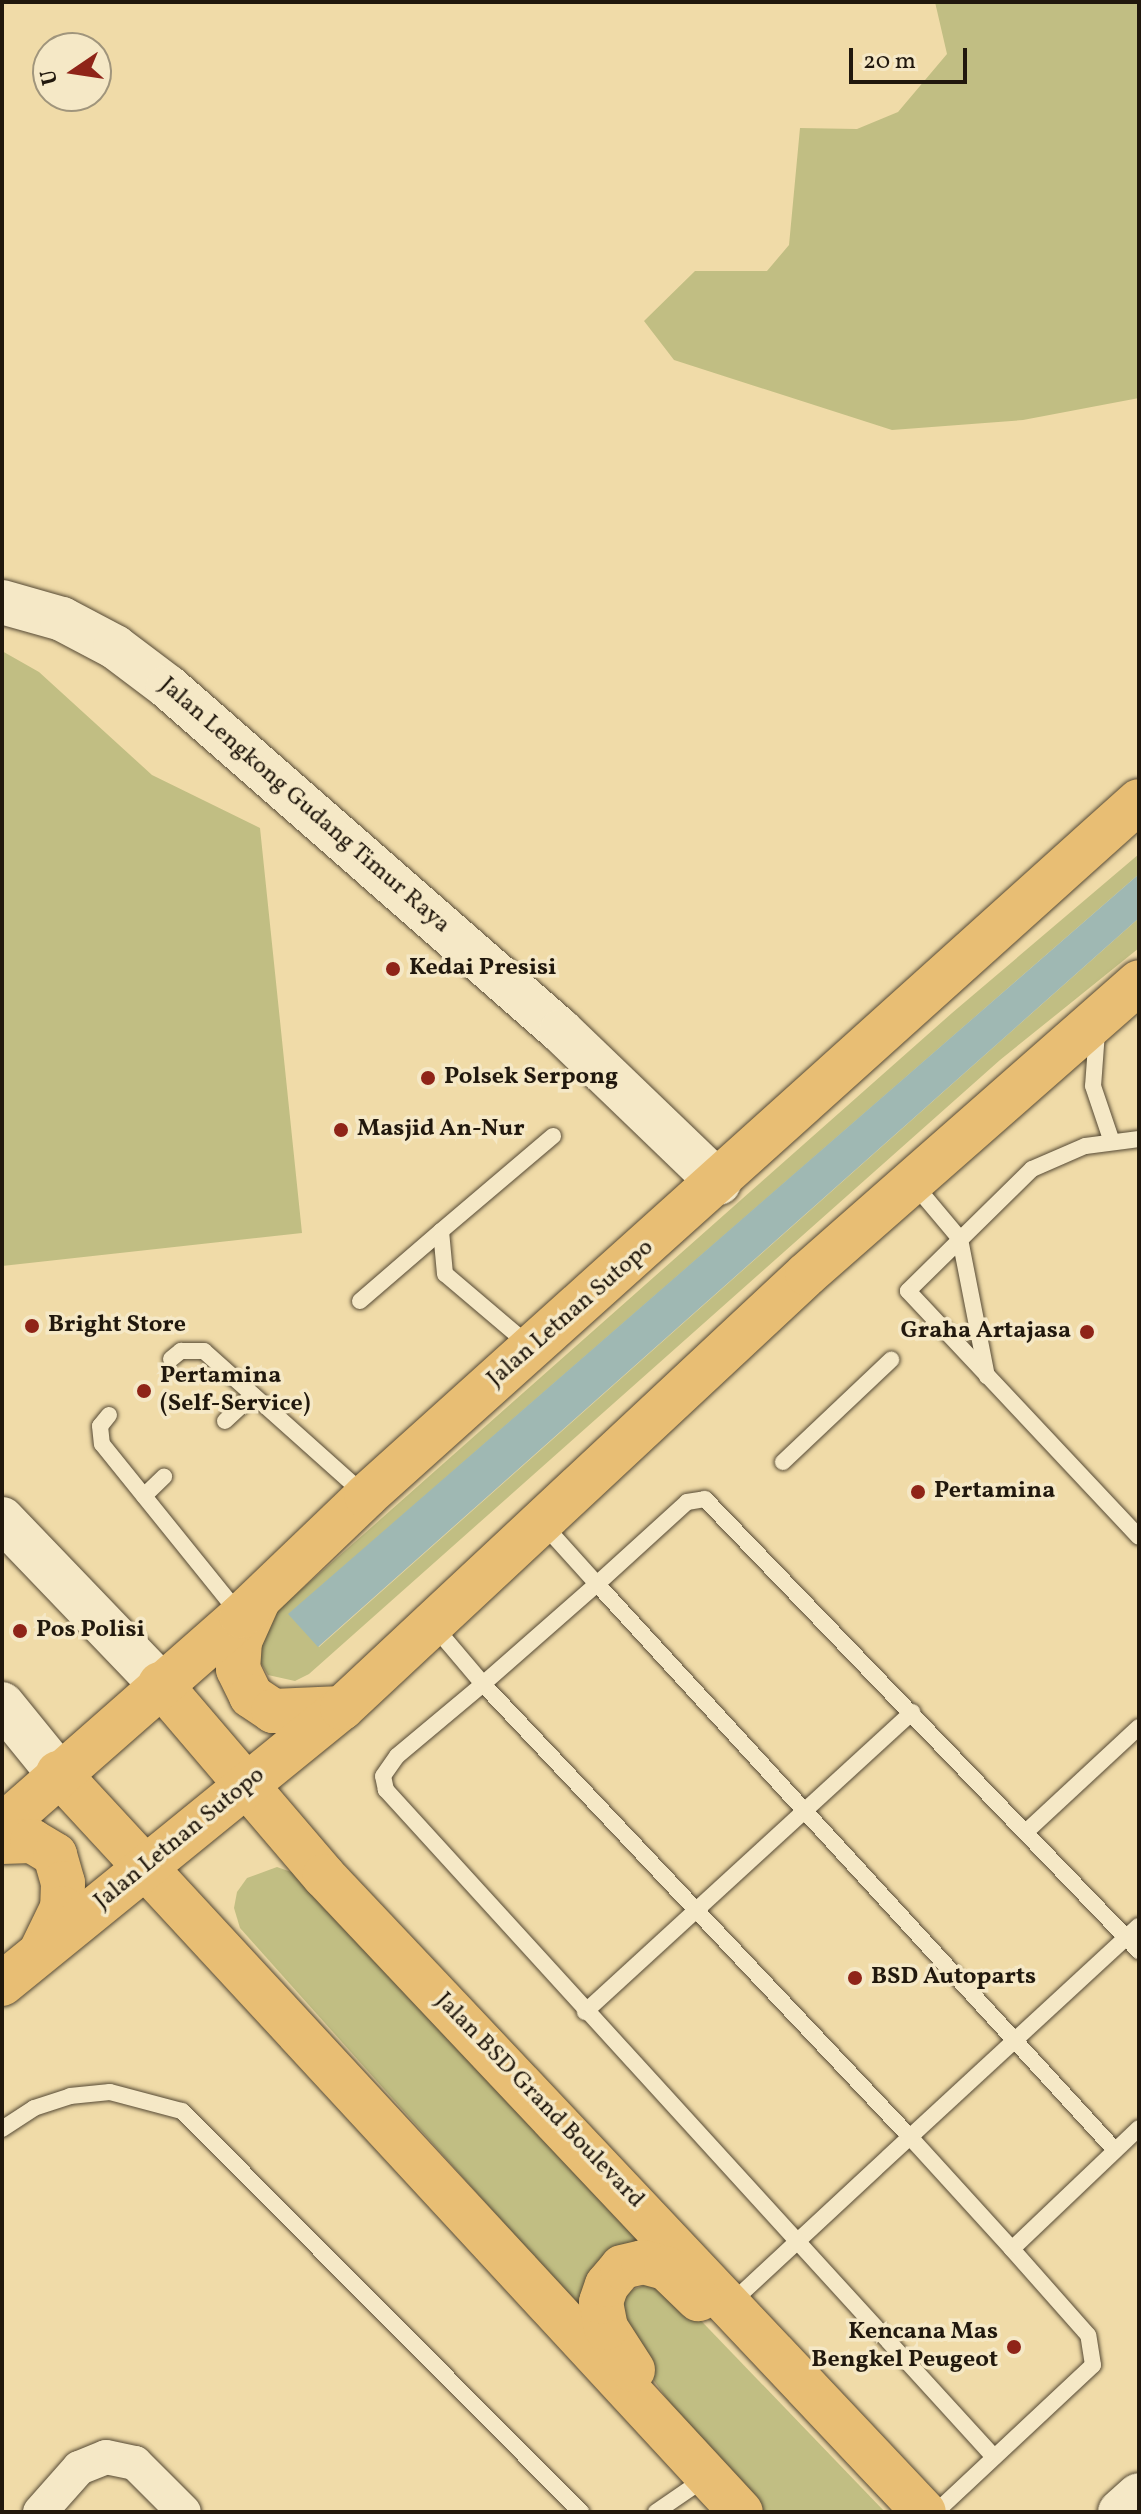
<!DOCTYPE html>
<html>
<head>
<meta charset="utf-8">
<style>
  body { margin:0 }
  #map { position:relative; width:1141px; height:2514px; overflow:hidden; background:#f0dba8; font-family:Vollkorn,serif }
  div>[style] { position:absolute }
  .green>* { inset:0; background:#c1be83 }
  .water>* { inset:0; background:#9fb8b3 }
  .roads { filter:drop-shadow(0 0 2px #554934) drop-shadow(0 0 2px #554934) }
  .lane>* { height:16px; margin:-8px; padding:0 8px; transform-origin:8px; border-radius:8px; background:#f5e8c6 }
  .street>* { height:34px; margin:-17px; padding:0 17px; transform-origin:17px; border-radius:17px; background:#f5e8c6 }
  .secondary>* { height:44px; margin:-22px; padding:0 22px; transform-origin:22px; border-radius:22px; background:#f5e8c6 }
  .primary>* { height:44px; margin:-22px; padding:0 22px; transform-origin:22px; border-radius:22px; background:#e8be74 }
  .dots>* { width:22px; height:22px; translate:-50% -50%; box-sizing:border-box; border:4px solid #f5e8c6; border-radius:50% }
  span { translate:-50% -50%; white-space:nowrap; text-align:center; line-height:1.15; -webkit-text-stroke:7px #f5e8c6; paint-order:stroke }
  .street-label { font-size:24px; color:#21180d }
  .poi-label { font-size:24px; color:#21180d; font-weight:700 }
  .left { translate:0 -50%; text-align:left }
  .right { translate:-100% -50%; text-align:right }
  .frame { position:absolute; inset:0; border:4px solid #21180d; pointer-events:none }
  .north { position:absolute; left:32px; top:32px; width:80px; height:80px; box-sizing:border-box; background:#f5e8c6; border:2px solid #a0957c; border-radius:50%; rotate:257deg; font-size:22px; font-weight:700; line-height:32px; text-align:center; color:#21180d }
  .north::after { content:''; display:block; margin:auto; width:28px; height:36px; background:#8f2418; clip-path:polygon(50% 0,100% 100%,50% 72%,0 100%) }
  .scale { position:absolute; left:849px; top:48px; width:118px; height:36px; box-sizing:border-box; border:4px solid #21180d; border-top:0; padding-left:10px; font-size:24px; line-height:28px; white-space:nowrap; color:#21180d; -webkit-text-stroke:6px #f5e8c6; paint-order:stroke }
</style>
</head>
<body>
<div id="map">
  <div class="green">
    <i style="clip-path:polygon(935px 2px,1139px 2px,1139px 398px,1023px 420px,892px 430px,674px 360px,644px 321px,695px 271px,767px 271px,789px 245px,800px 128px,857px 129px,898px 112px,947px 54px)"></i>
    <i style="clip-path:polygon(2px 651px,39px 672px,152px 775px,260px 828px,302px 1233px,2px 1266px)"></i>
    <i style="clip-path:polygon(1139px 854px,1139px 874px,289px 1614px,319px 1647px,1139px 918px,1139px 948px,1000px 1060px,309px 1674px,295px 1681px,268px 1675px,256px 1655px,277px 1611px,952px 1013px)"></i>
    <i style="clip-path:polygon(277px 1867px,294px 1873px,658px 2257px,593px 2323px,240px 1928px,234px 1908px,237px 1892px,247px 1878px)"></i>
    <i style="clip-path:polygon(661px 2279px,885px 2512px,753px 2512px,724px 2480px,617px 2328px,624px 2293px)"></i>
  </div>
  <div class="water">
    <i style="clip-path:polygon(1139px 874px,1139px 918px,318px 1647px,288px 1614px)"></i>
  </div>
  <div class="roads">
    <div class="lane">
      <i style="left:1097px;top:1032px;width:54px;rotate:94.2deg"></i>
      <i style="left:1093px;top:1086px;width:59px;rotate:71.3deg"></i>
      <i style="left:1139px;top:1139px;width:54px;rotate:172.6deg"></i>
      <i style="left:1085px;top:1146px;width:58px;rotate:156.5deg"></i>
      <i style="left:1032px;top:1169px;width:174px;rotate:135.5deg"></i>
      <i style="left:908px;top:1291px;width:337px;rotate:46.8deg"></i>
      <i style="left:913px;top:1183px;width:73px;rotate:50deg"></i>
      <i style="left:960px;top:1239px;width:140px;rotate:78.9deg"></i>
      <i style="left:360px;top:1301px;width:107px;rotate:-40.8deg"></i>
      <i style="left:530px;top:1346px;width:111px;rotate:-139.7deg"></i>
      <i style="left:445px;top:1274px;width:43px;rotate:-95.3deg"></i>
      <i style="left:441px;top:1231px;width:147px;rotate:-40.3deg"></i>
      <i style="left:171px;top:1359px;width:13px;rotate:-39deg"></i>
      <i style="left:181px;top:1351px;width:23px"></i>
      <i style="left:204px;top:1351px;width:217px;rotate:41.8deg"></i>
      <i style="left:109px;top:1415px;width:14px;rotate:129deg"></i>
      <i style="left:100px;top:1426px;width:18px;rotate:84deg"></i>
      <i style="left:102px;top:1444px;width:220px;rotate:51.1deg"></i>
      <i style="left:225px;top:1421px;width:38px;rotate:-43deg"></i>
      <i style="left:783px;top:1462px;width:149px;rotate:-43.4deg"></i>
      <i style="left:144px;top:1496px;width:28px;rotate:-44deg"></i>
      <i style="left:433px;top:1625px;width:77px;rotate:49.7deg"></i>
      <i style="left:483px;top:1684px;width:152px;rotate:-41.3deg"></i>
      <i style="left:597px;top:1584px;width:81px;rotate:-132deg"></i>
      <i style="left:1028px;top:1830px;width:151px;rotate:-42.9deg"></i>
      <i style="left:585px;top:2012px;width:444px;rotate:-42.5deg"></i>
      <i style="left:2px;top:2129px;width:38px;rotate:-33deg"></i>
      <i style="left:34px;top:2108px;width:38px;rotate:-18deg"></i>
      <i style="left:70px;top:2096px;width:40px;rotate:-5.7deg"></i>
      <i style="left:110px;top:2092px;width:74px;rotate:14.8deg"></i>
      <i style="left:182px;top:2111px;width:566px;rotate:45.14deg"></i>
      <i style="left:1115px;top:2150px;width:767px;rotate:-132.46deg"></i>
      <i style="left:597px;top:1584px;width:122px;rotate:-42.3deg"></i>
      <i style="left:687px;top:1502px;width:18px;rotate:-9deg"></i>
      <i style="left:705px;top:1499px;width:627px;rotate:46.16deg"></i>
      <i style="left:730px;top:2304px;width:246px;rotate:-42.9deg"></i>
      <i style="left:910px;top:2137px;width:151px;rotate:47.7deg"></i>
      <i style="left:994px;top:2457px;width:903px;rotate:-132.35deg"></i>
      <i style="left:386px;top:1790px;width:14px;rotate:-102deg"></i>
      <i style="left:383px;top:1776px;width:24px;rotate:-55deg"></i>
      <i style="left:397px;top:1756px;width:112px;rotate:-39.9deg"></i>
      <i style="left:483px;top:1684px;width:623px;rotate:46.69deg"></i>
      <i style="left:910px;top:2137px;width:311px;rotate:-42.7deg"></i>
      <i style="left:656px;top:2512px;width:62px;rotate:-34.5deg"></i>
      <i style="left:936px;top:2512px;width:215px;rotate:-43.1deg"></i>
      <i style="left:1093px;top:2365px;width:30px;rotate:-99deg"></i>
      <i style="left:1088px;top:2335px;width:115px;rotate:-131.5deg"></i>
      <i style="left:1012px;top:2249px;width:175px;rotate:-43.6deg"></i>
    </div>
    <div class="street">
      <i style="left:40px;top:2512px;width:59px;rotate:-48.4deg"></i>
      <i style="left:79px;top:2468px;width:29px;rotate:-22deg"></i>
      <i style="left:106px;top:2457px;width:30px;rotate:12deg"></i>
      <i style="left:135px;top:2463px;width:69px;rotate:45deg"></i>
    </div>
    <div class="secondary">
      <i style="left:2px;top:602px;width:62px;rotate:15.8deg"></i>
      <i style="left:62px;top:619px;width:60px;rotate:27.8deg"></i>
      <i style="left:115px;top:647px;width:66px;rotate:37deg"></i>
      <i style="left:168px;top:687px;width:522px;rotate:41.2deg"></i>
      <i style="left:561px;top:1031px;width:219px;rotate:43.9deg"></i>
      <i style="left:2px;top:1519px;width:228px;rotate:46.2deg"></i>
      <i style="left:2px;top:1704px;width:89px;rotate:50.9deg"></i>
      <i style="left:1120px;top:2512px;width:25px;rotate:-42deg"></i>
    </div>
    <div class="primary">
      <i style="left:258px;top:1601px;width:44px;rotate:114.2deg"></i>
      <i style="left:240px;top:1641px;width:28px;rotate:94deg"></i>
      <i style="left:238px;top:1669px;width:30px;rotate:64deg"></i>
      <i style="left:251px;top:1696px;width:27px;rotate:34deg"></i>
      <i style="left:273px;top:1711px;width:69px;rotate:-2.5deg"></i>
      <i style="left:160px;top:1684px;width:253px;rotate:49.5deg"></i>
      <i style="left:324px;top:1876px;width:874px;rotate:46.67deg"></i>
      <i style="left:58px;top:1773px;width:1006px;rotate:47.26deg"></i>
      <i style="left:2px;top:1826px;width:318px;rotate:-41.3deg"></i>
      <i style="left:241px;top:1616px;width:173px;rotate:-43.8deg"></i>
      <i style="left:366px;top:1496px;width:1039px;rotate:-41.96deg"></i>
      <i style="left:2px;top:1842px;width:30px;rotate:-2deg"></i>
      <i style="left:32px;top:1841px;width:27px;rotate:31deg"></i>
      <i style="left:55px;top:1855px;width:29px;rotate:74deg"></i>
      <i style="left:63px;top:1883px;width:25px;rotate:92deg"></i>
      <i style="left:62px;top:1908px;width:46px;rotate:116deg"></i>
      <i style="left:2px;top:1984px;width:438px;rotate:-39.1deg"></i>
      <i style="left:342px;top:1708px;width:636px;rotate:-43.03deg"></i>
      <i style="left:807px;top:1274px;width:442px;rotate:-41.3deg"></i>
      <i style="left:633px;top:2370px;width:50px;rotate:-122.7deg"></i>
      <i style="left:606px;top:2328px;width:26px;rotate:-101deg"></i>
      <i style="left:601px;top:2302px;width:18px;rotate:-71deg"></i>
      <i style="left:607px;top:2285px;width:23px;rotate:-50deg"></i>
      <i style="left:622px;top:2267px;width:22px;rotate:-13deg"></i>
      <i style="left:643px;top:2262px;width:24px;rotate:15deg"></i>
      <i style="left:666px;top:2268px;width:45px;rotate:44.1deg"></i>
    </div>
  </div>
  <div class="dots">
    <i style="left:393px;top:969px;background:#8f2418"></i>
    <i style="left:428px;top:1078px;background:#8f2418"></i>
    <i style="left:341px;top:1130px;background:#8f2418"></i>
    <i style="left:32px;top:1326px;background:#8f2418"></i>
    <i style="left:1087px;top:1332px;background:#8f2418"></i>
    <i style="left:144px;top:1391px;background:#8f2418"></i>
    <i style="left:918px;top:1492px;background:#8f2418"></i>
    <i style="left:20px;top:1631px;background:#8f2418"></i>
    <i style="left:855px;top:1978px;background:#8f2418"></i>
    <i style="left:1014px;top:2347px;background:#8f2418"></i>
  </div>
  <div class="street-label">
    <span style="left:304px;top:806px;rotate:41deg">Jalan Lengkong Gudang Timur Raya</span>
    <span style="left:571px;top:1314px;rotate:-41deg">Jalan Letnan Sutopo</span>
    <span style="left:180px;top:1839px;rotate:-39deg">Jalan Letnan Sutopo</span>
    <span style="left:539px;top:2101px;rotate:46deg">Jalan BSD Grand Boulevard</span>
  </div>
  <div class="poi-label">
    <span class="left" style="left:409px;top:969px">Kedai Presisi</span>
    <span class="left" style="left:444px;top:1078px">Polsek Serpong</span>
    <span class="left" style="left:357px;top:1130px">Masjid An-Nur</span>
    <span class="left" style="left:48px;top:1326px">Bright Store</span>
    <span class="right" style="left:1071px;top:1332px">Graha Artajasa</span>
    <span class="left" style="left:160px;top:1391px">Pertamina<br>(Self-Service)</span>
    <span class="left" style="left:934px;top:1492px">Pertamina</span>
    <span class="left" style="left:36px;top:1631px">Pos Polisi</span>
    <span class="left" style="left:871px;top:1978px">BSD Autoparts</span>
    <span class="right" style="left:998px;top:2347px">Kencana Mas<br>Bengkel Peugeot</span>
  </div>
  <div class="frame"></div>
  <div class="north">U</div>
  <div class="scale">20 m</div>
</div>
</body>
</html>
